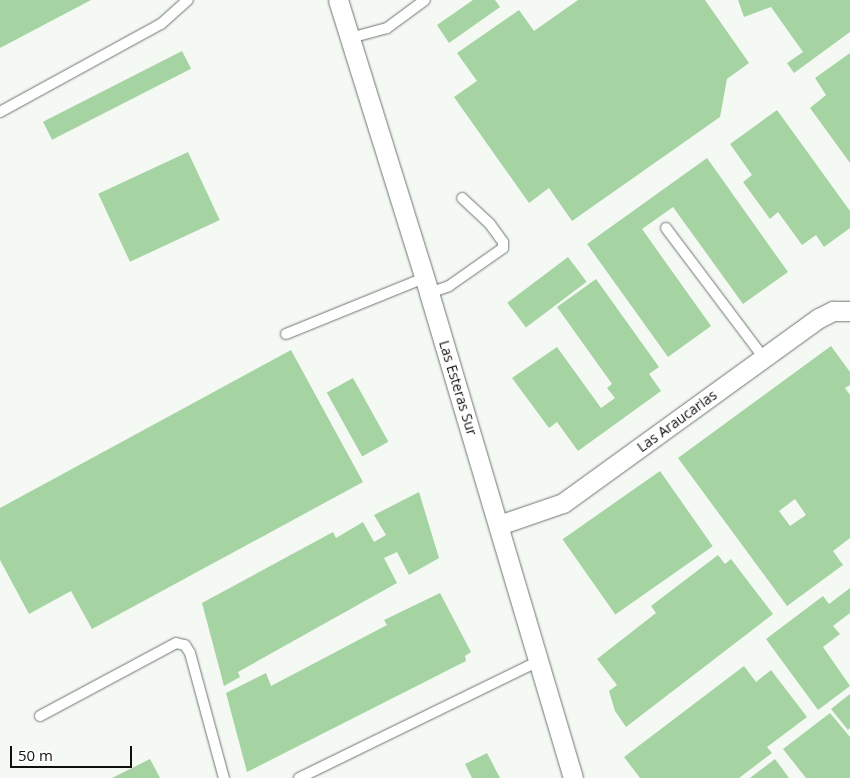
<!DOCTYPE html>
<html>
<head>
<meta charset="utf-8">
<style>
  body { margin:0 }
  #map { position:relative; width:850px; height:778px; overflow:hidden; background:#f4f9f4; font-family:"Open Sans",sans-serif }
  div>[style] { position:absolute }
  .building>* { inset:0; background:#a5d4a2; transform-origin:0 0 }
  .roads { filter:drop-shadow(0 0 1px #707570) drop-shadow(0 0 1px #707570) }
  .lane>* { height:10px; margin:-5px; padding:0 5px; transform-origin:5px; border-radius:5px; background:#fff }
  .street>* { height:19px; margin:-9.5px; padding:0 9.5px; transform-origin:9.5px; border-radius:9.5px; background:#fff }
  span { translate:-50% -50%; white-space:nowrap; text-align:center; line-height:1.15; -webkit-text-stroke:4.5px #fff; paint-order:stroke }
  .street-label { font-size:14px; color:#10110f }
  .scale { position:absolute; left:10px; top:746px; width:122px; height:22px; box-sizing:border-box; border:2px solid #10110f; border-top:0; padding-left:6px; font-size:15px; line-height:18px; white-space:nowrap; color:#10110f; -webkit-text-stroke:4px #fff; paint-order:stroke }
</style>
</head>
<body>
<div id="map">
  <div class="building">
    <i style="clip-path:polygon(0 0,91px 0,0 48px)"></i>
    <i style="clip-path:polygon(473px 0,495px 0,500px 7px,449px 43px,437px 25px)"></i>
    <i style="clip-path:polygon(578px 0,705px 0,749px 63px,727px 79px,720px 117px,572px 221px,549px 188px,529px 203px,454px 97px,477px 81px,457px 53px,519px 10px,534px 31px)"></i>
    <i style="clip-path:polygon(738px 0,850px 0,850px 32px,794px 73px,787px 63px,803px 52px,771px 7px,744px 17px)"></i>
    <i style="left:182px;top:51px;width:20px;height:156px;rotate:63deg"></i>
    <i style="clip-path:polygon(850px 53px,850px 163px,810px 108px,826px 95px,815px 78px)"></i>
    <i style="clip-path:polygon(777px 110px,850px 211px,850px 228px,824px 247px,816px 235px,802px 245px,778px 212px,770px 219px,743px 182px,752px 175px,730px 144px)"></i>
    <i style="left:188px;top:152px;width:75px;height:99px;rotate:65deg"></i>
    <i style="clip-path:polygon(707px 158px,788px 272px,743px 304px,673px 207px,642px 229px,711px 326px,668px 357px,587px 244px)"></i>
    <i style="left:568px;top:257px;width:31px;height:76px;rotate:53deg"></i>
    <i style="clip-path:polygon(596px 279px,659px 367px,649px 374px,661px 391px,578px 451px,557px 422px,549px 428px,512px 378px,557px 347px,601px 408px,615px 398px,607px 388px,612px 384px,557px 307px)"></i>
    <i style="clip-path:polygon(evenodd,831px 346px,850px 372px,850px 385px,845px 388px,850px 395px,850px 538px,833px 551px,843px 565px,787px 606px,678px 458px,831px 346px,795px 499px,806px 515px,790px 526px,779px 511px,795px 499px)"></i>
    <i style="clip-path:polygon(291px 350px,363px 482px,92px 629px,71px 591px,29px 614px,0 560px,0 508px)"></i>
    <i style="left:353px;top:378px;width:73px;height:30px;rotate:61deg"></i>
    <i style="left:660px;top:471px;width:92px;height:119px;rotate:55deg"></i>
    <i style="clip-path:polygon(419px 492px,439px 558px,409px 575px,397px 552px,384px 558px,397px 583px,238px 672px,240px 677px,224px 686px,202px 603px,333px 532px,336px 538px,363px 522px,374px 542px,386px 535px,374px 515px)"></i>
    <i style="clip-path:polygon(718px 555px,725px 564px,731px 559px,773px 614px,626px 727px,615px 711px,609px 691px,617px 685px,597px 659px,656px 613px,651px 606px)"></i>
    <i style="clip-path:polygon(850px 588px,850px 613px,833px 626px,840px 634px,823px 647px,850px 686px,818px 710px,766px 639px,823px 596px,829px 604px)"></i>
    <i style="clip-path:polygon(440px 593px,471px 652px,465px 656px,466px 661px,247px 772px,226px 693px,266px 673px,271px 686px,387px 625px,384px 620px)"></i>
    <i style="clip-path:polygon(744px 666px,756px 682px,771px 670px,807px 717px,767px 747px,772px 753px,739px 778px,640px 778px,624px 757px)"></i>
    <i style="clip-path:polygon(850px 694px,850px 728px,848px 730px,831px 709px)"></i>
    <i style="clip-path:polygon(830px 713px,850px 737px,850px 778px,806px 778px,783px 749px)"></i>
    <i style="clip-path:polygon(487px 753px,500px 778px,472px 778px,465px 764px)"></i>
    <i style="clip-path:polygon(150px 759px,160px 778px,112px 778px)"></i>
    <i style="clip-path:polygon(775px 759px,789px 778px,750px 778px)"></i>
  </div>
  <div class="roads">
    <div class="lane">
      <i style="left:350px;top:38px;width:38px;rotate:-15deg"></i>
      <i style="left:387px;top:28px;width:47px;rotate:-36.4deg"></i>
      <i style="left:0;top:112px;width:183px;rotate:-28.7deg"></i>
      <i style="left:161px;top:24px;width:36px;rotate:-42deg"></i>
      <i style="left:666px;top:228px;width:163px;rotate:53deg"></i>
      <i style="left:429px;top:293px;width:21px;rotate:-19deg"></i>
      <i style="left:449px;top:286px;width:66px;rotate:-35.1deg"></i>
      <i style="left:503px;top:248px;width:6px;rotate:-90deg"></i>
      <i style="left:503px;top:242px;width:22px;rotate:-126deg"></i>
      <i style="left:490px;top:224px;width:38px;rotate:-137deg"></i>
      <i style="left:286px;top:334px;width:149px;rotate:-22.1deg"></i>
      <i style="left:40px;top:716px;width:154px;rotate:-28.2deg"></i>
      <i style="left:176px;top:643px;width:9px;rotate:13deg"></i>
      <i style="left:185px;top:645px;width:9px;rotate:58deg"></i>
      <i style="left:190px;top:653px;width:130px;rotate:74.8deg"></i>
      <i style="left:299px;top:778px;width:267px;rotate:-26deg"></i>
    </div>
    <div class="street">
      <i style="left:338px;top:0;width:307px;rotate:72.7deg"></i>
      <i style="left:429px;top:293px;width:506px;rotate:73.46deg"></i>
      <i style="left:499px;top:525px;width:68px;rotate:-19deg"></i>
      <i style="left:563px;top:503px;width:316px;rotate:-35.9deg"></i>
      <i style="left:819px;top:318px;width:16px;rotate:-27deg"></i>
      <i style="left:833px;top:311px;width:17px"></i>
    </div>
  </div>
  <div class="street-label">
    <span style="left:458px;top:388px;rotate:73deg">Las Esteras Sur</span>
    <span style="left:677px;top:421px;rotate:-36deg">Las Araucarias</span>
  </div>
  <div class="scale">50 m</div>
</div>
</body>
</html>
